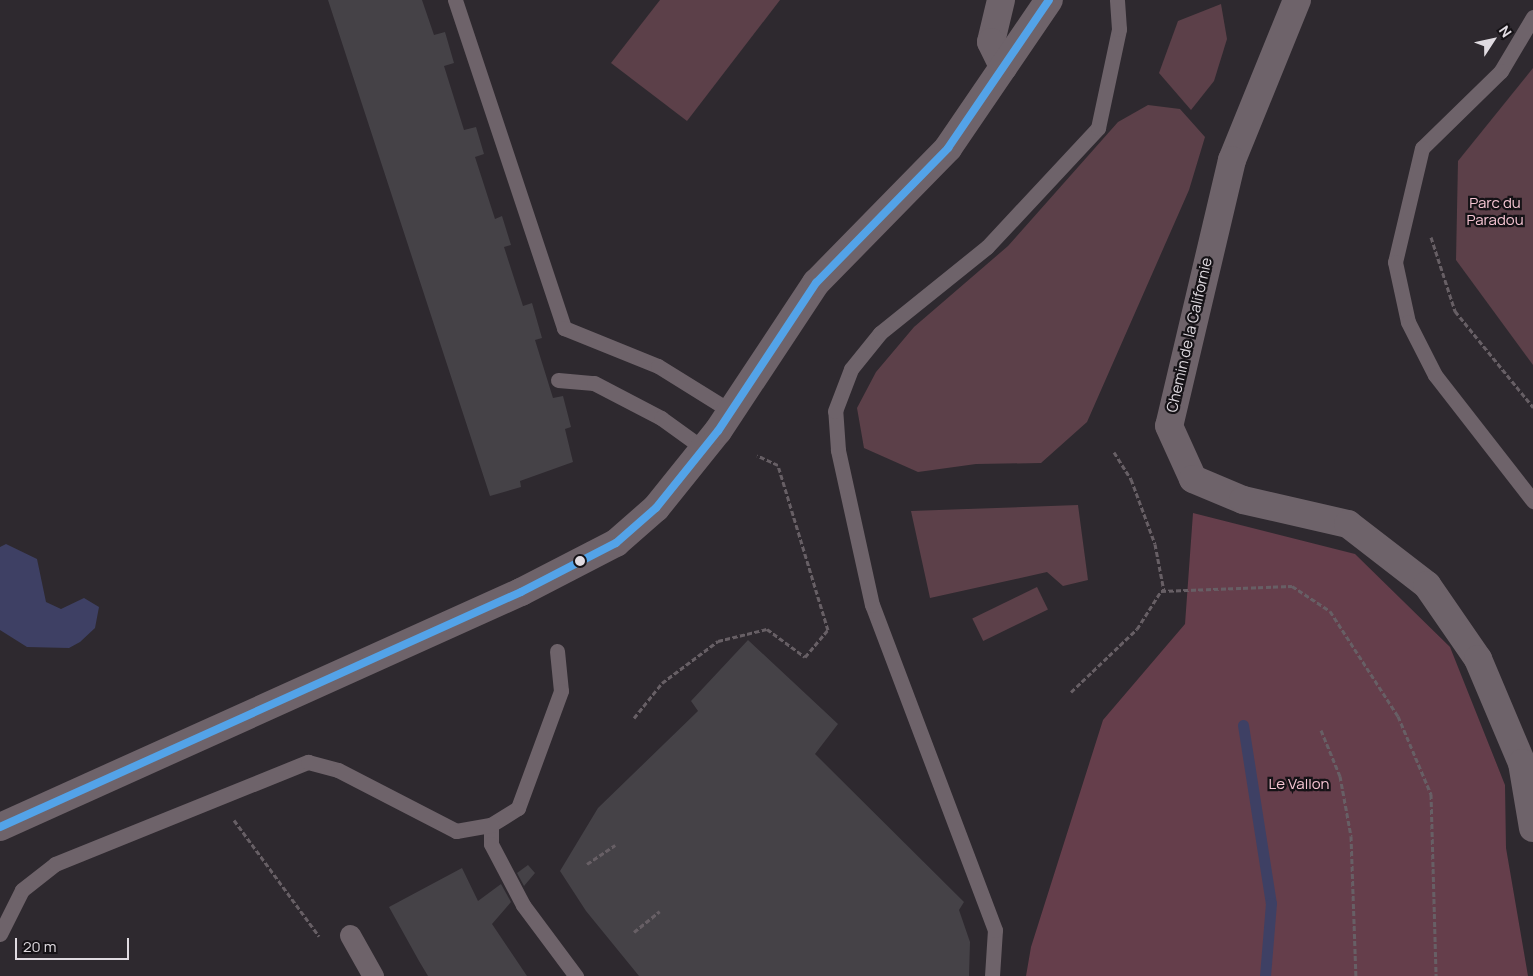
<!DOCTYPE html>
<html>
<head>
<meta charset="utf-8">
<style>
  body { margin:0 }
  #map { position:relative; width:1533px; height:976px; overflow:hidden; background:#2e292f; font-family:Manrope,sans-serif }
  div>[style] { position:absolute }
  .green>* { inset:0; background:#5c4049; transform-origin:0 0 }
  .forest>* { inset:0; background:#653e4b }
  .water>* { inset:0; background:#3e4064 }
  .stream>* { height:11px; margin:-5.5px; padding:0 5.5px; transform-origin:5.5px; border-radius:5.5px; background:#3e4064 }
  .building>* { inset:0; background:#454247 }
  .path>* { height:3px; margin-top:-1.5px; transform-origin:0; background:repeating-linear-gradient(90deg,#675f65 0 5px,transparent 0 7.5px) }
  .service>* { height:15px; margin:-7.5px; padding:0 7.5px; transform-origin:7.5px; border-radius:7.5px; background:#6e636a }
  .pedestrian>* { height:21px; margin:-10.5px; padding:0 10.5px; transform-origin:10.5px; border-radius:10.5px; background:#6e636a }
  .minor>* { height:28px; margin:-14px; padding:0 14px; transform-origin:14px; border-radius:14px; background:#6e636a }
  .bus-1>* { height:8px; margin:-4px; padding:0 4px; transform-origin:4px; border-radius:4px; background:#53a3e8 }
  .dots>* { width:14px; height:14px; translate:-50% -50%; box-sizing:border-box; border:2px solid #151216; border-radius:50% }
  span { translate:-50% -50%; white-space:nowrap; text-align:center; line-height:1.15; -webkit-text-stroke:4.5px #151216; paint-order:stroke }
  .park-label { font-size:15px; color:#f6c5d3 }
  .street-label { font-size:15px; color:#e0dbe1 }
  .north { position:absolute; left:1468px; top:15px; width:50px; height:50px; -webkit-text-stroke:4px #151216; paint-order:stroke; rotate:55deg; font-size:14px; font-weight:700; line-height:20px; text-align:center; color:#e0dbe1 }
  .north::after { content:''; display:block; margin:auto; width:18px; height:22px; background:#e0dbe1; clip-path:polygon(50% 0,100% 100%,50% 72%,0 100%) }
  .scale { position:absolute; left:15px; top:938px; width:114px; height:22px; box-sizing:border-box; border:2px solid #e0dbe1; border-top:0; padding-left:6px; font-size:15px; line-height:18px; white-space:nowrap; color:#e0dbe1; -webkit-text-stroke:4px #151216; paint-order:stroke }
</style>
</head>
<body>
<div id="map">
  <div class="green">
    <i style="clip-path:polygon(660px 0,780px 0,687px 121px,611px 63px)"></i>
    <i style="clip-path:polygon(1221px 4px,1227px 39px,1214px 81px,1191px 110px,1159px 73px,1178px 21px)"></i>
    <i style="clip-path:polygon(1533px 68px,1533px 365px,1456px 260px,1458px 161px)"></i>
    <i style="clip-path:polygon(1148px 105px,1180px 109px,1205px 137px,1189px 190px,1087px 422px,1041px 463px,976px 464px,918px 472px,864px 448px,857px 408px,876px 372px,914px 327px,1008px 246px,1118px 122px)"></i>
    <i style="clip-path:polygon(1078px 505px,1088px 580px,1063px 586px,1047px 572px,930px 598px,911px 511px)"></i>
    <i style="left:1037px;top:587px;width:25px;height:72px;rotate:64deg"></i>
  </div>
  <div class="forest">
    <i style="clip-path:polygon(1193px 513px,1355px 554px,1450px 647px,1505px 785px,1506px 848px,1528px 976px,1026px 976px,1031px 947px,1103px 720px,1185px 624px)"></i>
  </div>
  <div class="water">
    <i style="clip-path:polygon(6px 544px,37px 559px,46px 602px,61px 609px,84px 598px,99px 607px,95px 628px,80px 642px,69px 648px,27px 647px,0 630px,0 547px)"></i>
  </div>
  <div class="stream">
    <i style="left:1243px;top:725px;width:180px;rotate:81.1deg"></i>
    <i style="left:1271px;top:903px;width:73px;rotate:94.7deg"></i>
  </div>
  <div class="building">
    <i style="clip-path:polygon(328px 0,422px 0,434px 35px,445px 32px,454px 63px,444px 66px,464px 130px,476px 127px,484px 154px,475px 157px,495px 219px,502px 216px,511px 245px,504px 247px,523px 306px,532px 303px,542px 338px,535px 340px,553px 398px,563px 396px,571px 427px,565px 429px,573px 462px,520px 481px,521px 487px,490px 496px)"></i>
    <i style="clip-path:polygon(748px 640px,838px 724px,815px 754px,964px 902px,959px 910px,970px 942px,969px 976px,639px 976px,586px 911px,560px 871px,598px 808px,698px 711px,691px 701px)"></i>
    <i style="clip-path:polygon(528px 865px,535px 873px,524px 886px,517px 873px)"></i>
    <i style="clip-path:polygon(462px 868px,478px 901px,501px 884px,511px 902px,492px 924px,527px 976px,428px 976px,419px 961px,389px 907px)"></i>
  </div>
  <div class="path">
    <i style="left:1431px;top:237px;width:78px;rotate:72deg"></i>
    <i style="left:1455px;top:311px;width:124px;rotate:50.9deg"></i>
    <i style="left:1114px;top:452px;width:32px;rotate:58deg"></i>
    <i style="left:1131px;top:479px;width:69px;rotate:69.7deg"></i>
    <i style="left:1155px;top:544px;width:48px;rotate:79.2deg"></i>
    <i style="left:1071px;top:692px;width:91px;rotate:-43.7deg"></i>
    <i style="left:1137px;top:629px;width:45px;rotate:-57.7deg"></i>
    <i style="left:1161px;top:591px;width:131px;rotate:-2.2deg"></i>
    <i style="left:1292px;top:586px;width:45px;rotate:33.3deg"></i>
    <i style="left:1330px;top:611px;width:125px;rotate:57.1deg"></i>
    <i style="left:1398px;top:716px;width:85px;rotate:67.1deg"></i>
    <i style="left:1431px;top:794px;width:182px;rotate:88.4deg"></i>
    <i style="left:634px;top:718px;width:45px;rotate:-51.3deg"></i>
    <i style="left:662px;top:683px;width:70px;rotate:-36.9deg"></i>
    <i style="left:718px;top:641px;width:50px;rotate:-13.8deg"></i>
    <i style="left:767px;top:629px;width:47px;rotate:36.4deg"></i>
    <i style="left:805px;top:657px;width:35px;rotate:-50deg"></i>
    <i style="left:828px;top:630px;width:172px;rotate:-106.9deg"></i>
    <i style="left:778px;top:465px;width:23px;rotate:-155deg"></i>
    <i style="left:1321px;top:730px;width:50px;rotate:67.6deg"></i>
    <i style="left:1340px;top:776px;width:61px;rotate:79.6deg"></i>
    <i style="left:1351px;top:836px;width:140px;rotate:88deg"></i>
    <i style="left:234px;top:820px;width:144px;rotate:53.8deg"></i>
    <i style="left:587px;top:864px;width:34px;rotate:-34deg"></i>
    <i style="left:634px;top:932px;width:33px;rotate:-39deg"></i>
  </div>
  <div class="service">
    <i style="left:455px;top:0;width:346px;rotate:71.6deg"></i>
    <i style="left:564px;top:328px;width:101px;rotate:22deg"></i>
    <i style="left:658px;top:366px;width:87px;rotate:31.9deg"></i>
    <i style="left:1533px;top:17px;width:63px;rotate:120.7deg"></i>
    <i style="left:1501px;top:71px;width:110px;rotate:135.7deg"></i>
    <i style="left:1422px;top:148px;width:117px;rotate:103.3deg"></i>
    <i style="left:1395px;top:262px;width:61px;rotate:77.8deg"></i>
    <i style="left:1408px;top:322px;width:59px;rotate:63deg"></i>
    <i style="left:1435px;top:375px;width:160px;rotate:52.1deg"></i>
    <i style="left:558px;top:380px;width:36px;rotate:5deg"></i>
    <i style="left:594px;top:383px;width:76px;rotate:27.6deg"></i>
    <i style="left:661px;top:418px;width:53px;rotate:35.8deg"></i>
    <i style="left:557px;top:651px;width:40px;rotate:84.3deg"></i>
    <i style="left:561px;top:691px;width:125px;rotate:110.2deg"></i>
    <i style="left:518px;top:808px;width:32px;rotate:148deg"></i>
    <i style="left:491px;top:825px;width:19px;rotate:90deg"></i>
    <i style="left:491px;top:844px;width:69px;rotate:62.3deg"></i>
    <i style="left:523px;top:905px;width:89px;rotate:53.3deg"></i>
    <i style="left:0;top:934px;width:49px;rotate:-63.4deg"></i>
    <i style="left:22px;top:890px;width:42px;rotate:-38.2deg"></i>
    <i style="left:55px;top:864px;width:273px;rotate:-22deg"></i>
    <i style="left:308px;top:762px;width:31px;rotate:15deg"></i>
    <i style="left:338px;top:770px;width:133px;rotate:27.3deg"></i>
    <i style="left:456px;top:831px;width:36px;rotate:-10deg"></i>
    <i style="left:992px;top:976px;width:46px;rotate:-86.3deg"></i>
    <i style="left:995px;top:930px;width:347px;rotate:-110.7deg"></i>
    <i style="left:872px;top:605px;width:159px;rotate:-102.4deg"></i>
    <i style="left:838px;top:450px;width:39px;rotate:-94deg"></i>
    <i style="left:835px;top:411px;width:45px;rotate:-69.1deg"></i>
    <i style="left:851px;top:369px;width:46px;rotate:-51.1deg"></i>
    <i style="left:880px;top:333px;width:137px;rotate:-38.8deg"></i>
    <i style="left:987px;top:247px;width:163px;rotate:-47deg"></i>
    <i style="left:1098px;top:128px;width:101px;rotate:-78deg"></i>
    <i style="left:1119px;top:29px;width:29px;rotate:-94deg"></i>
  </div>
  <div class="pedestrian">
    <i style="left:350px;top:935px;width:47px;rotate:60.7deg"></i>
  </div>
  <div class="minor">
    <i style="left:1001px;top:0;width:43px;rotate:103.4deg"></i>
    <i style="left:991px;top:42px;width:28px;rotate:64deg"></i>
    <i style="left:1297px;top:0;width:173px;rotate:112.1deg"></i>
    <i style="left:1232px;top:160px;width:273px;rotate:103.3deg"></i>
    <i style="left:1169px;top:426px;width:58px;rotate:65.6deg"></i>
    <i style="left:1193px;top:479px;width:54px;rotate:22.8deg"></i>
    <i style="left:1243px;top:500px;width:108px;rotate:12.9deg"></i>
    <i style="left:1348px;top:524px;width:100px;rotate:37.7deg"></i>
    <i style="left:1427px;top:585px;width:90px;rotate:55.4deg"></i>
    <i style="left:1478px;top:659px;width:113px;rotate:67.1deg"></i>
    <i style="left:1522px;top:763px;width:66px;rotate:80.4deg"></i>
    <i style="left:0;top:827px;width:572px;rotate:-24.28deg"></i>
    <i style="left:521px;top:592px;width:107px;rotate:-27.3deg"></i>
    <i style="left:616px;top:543px;width:53px;rotate:-41.2deg"></i>
    <i style="left:656px;top:508px;width:99px;rotate:-51.2deg"></i>
    <i style="left:718px;top:431px;width:178px;rotate:-56.5deg"></i>
    <i style="left:816px;top:283px;width:189px;rotate:-45.6deg"></i>
    <i style="left:948px;top:148px;width:179px;rotate:-55.7deg"></i>
  </div>
  <div class="bus-1">
    <i style="left:0;top:827px;width:572px;rotate:-24.28deg"></i>
    <i style="left:521px;top:592px;width:107px;rotate:-27.3deg"></i>
    <i style="left:616px;top:543px;width:53px;rotate:-41.2deg"></i>
    <i style="left:656px;top:508px;width:99px;rotate:-51.2deg"></i>
    <i style="left:718px;top:431px;width:178px;rotate:-56.5deg"></i>
    <i style="left:816px;top:283px;width:189px;rotate:-45.6deg"></i>
    <i style="left:948px;top:148px;width:179px;rotate:-55.7deg"></i>
  </div>
  <div class="dots">
    <i style="left:580px;top:561px;background:#e0dbe1"></i>
  </div>
  <div class="park-label">
    <span style="left:1495px;top:211px">Parc du<br>Paradou</span>
    <span style="left:1299px;top:784px">Le Vallon</span>
  </div>
  <div class="street-label">
    <span style="left:1189px;top:335px;rotate:-77deg">Chemin de la Californie</span>
  </div>
  <div class="north">N</div>
  <div class="scale">20 m</div>
</div>
</body>
</html>
